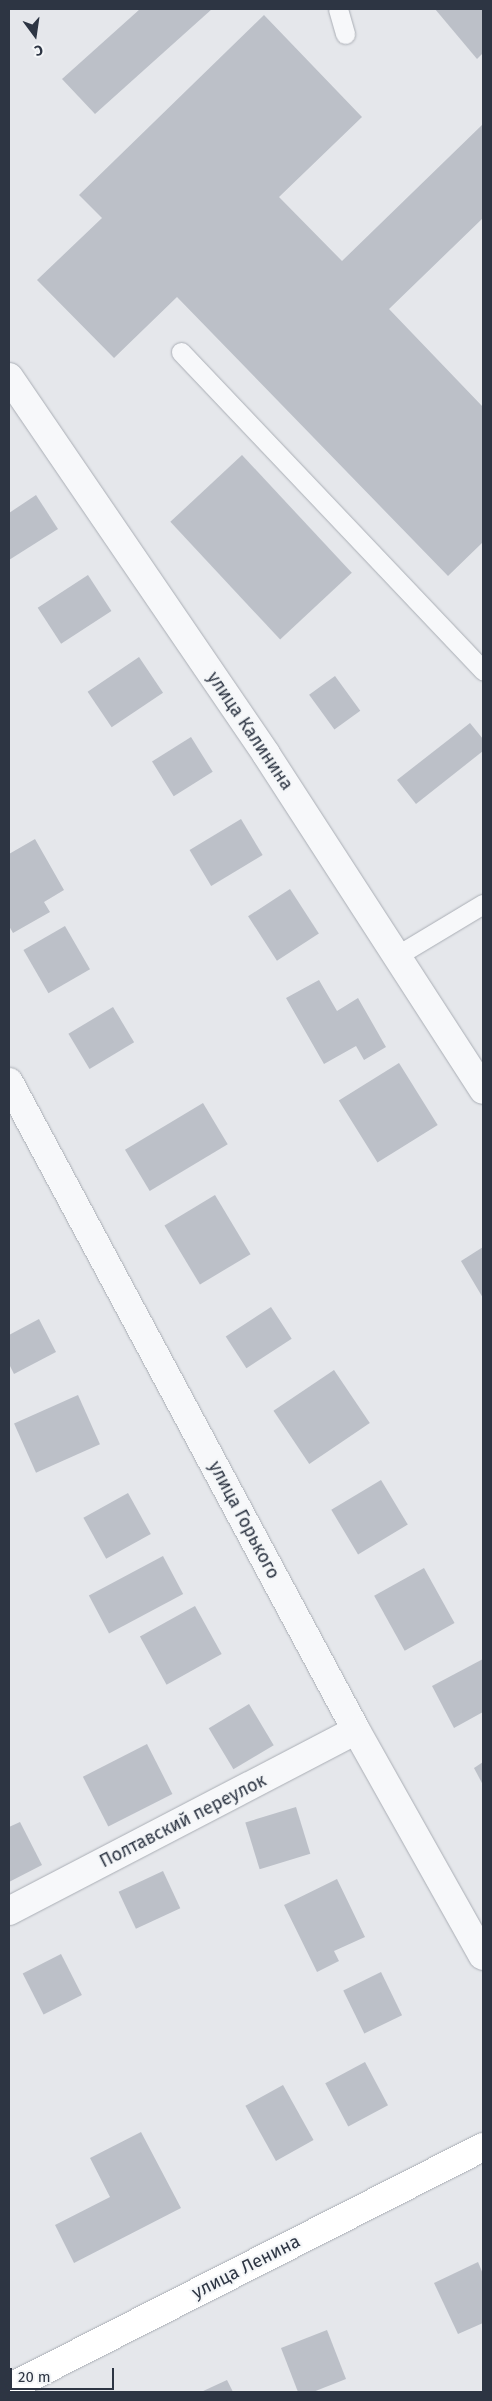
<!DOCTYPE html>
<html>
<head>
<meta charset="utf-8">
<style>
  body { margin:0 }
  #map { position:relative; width:492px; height:2401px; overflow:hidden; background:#e5e7eb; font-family:"Fira Sans",sans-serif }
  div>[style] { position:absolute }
  .building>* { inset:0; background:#bcc0c8; transform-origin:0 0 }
  .roads { filter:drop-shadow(0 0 1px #aaaeb5) drop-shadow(0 0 1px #aaaeb5) }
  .lane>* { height:19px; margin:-9.5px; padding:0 9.5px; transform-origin:9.5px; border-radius:9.5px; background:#f7f8fa }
  .street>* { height:28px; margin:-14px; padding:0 14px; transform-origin:14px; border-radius:14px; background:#f7f8fa }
  .secondary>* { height:28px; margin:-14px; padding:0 14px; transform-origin:14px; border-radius:14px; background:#fff }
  span { translate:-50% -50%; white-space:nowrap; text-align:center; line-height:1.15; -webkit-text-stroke:4px #f4f6f8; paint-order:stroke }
  .street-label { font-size:18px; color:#2d3543 }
  .frame { position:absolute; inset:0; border:10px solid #2d3543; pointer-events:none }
  .north { position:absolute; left:10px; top:10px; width:50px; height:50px; -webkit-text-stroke:4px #f4f6f8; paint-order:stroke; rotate:166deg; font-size:14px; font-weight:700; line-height:20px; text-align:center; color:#2d3543 }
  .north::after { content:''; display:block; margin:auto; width:18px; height:22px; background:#2d3543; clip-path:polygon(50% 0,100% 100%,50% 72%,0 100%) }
  .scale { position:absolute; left:10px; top:2368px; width:104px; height:22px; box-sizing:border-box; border:2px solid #2d3543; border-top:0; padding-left:6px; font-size:15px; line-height:18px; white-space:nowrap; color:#2d3543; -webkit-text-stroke:4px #f4f6f8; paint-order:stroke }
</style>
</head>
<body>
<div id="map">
  <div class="building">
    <i style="clip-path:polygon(140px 9px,212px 9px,95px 114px,62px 79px)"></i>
    <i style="clip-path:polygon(435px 9px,483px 9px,483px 53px,477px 59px)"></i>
    <i style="clip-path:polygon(264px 15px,362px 117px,279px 197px,342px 261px,483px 124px,483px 218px,389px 309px,483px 407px,483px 542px,448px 576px,177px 297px,114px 358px,37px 280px,102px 218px,79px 195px)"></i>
    <i style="left:242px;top:455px;width:161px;height:98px;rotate:47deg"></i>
    <i style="clip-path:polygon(36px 495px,58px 529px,9px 560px,9px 513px)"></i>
    <i style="left:88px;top:575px;width:43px;height:60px;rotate:57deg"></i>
    <i style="left:139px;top:657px;width:43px;height:62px;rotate:56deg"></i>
    <i style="left:335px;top:676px;width:43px;height:32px;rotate:54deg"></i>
    <i style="clip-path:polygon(470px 723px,483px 739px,483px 751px,416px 804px,397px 780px)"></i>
    <i style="left:191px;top:737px;width:41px;height:46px;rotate:58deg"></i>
    <i style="left:241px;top:819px;width:42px;height:60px;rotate:59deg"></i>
    <i style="clip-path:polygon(35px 839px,64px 890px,44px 902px,50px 912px,13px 933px,9px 926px,9px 854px)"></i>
    <i style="left:290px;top:889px;width:53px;height:50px;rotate:57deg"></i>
    <i style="left:65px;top:926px;width:50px;height:48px;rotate:60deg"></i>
    <i style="clip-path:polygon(319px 980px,337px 1011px,358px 998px,386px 1047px,364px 1060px,356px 1046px,324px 1064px,286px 998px)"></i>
    <i style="left:113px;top:1007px;width:41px;height:52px;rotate:59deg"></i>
    <i style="left:399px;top:1063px;width:73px;height:71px;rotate:58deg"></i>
    <i style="left:203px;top:1103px;width:48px;height:91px;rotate:59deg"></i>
    <i style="left:215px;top:1195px;width:69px;height:59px;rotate:59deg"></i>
    <i style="clip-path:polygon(483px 1247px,483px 1298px,461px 1261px)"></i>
    <i style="left:271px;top:1307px;width:38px;height:54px;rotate:57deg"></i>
    <i style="clip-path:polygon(39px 1319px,56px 1352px,14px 1374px,9px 1364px,9px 1335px)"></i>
    <i style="left:334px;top:1370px;width:64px;height:73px;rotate:56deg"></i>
    <i style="left:78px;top:1395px;width:54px;height:70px;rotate:66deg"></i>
    <i style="left:381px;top:1480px;width:52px;height:58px;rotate:59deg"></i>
    <i style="left:128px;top:1493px;width:47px;height:51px;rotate:61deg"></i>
    <i style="left:163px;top:1556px;width:43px;height:84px;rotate:62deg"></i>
    <i style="left:424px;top:1568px;width:63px;height:57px;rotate:61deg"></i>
    <i style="left:195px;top:1606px;width:55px;height:63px;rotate:61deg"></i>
    <i style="clip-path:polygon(483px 1659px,483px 1712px,454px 1728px,432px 1686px)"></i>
    <i style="left:249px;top:1704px;width:48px;height:47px;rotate:59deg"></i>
    <i style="left:147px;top:1744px;width:56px;height:72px;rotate:63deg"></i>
    <i style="clip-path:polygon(483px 1762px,483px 1785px,474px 1768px)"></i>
    <i style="left:296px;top:1807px;width:49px;height:53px;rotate:73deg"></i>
    <i style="clip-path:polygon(20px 1822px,42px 1865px,9px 1882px,9px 1827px)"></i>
    <i style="left:163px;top:1871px;width:41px;height:49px;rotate:65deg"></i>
    <i style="clip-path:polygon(337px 1879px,365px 1937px,334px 1951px,339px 1961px,317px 1972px,284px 1905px)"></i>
    <i style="left:61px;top:1954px;width:46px;height:43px;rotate:63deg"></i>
    <i style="left:381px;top:1972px;width:48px;height:42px;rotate:64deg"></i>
    <i style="left:365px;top:2062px;width:49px;height:45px;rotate:62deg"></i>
    <i style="left:283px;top:2085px;width:63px;height:43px;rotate:61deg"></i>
    <i style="clip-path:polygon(141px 2132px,181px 2208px,74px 2263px,55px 2225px,110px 2197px,90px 2158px)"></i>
    <i style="clip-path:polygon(478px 2262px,483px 2274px,483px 2323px,458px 2334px,434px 2283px)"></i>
    <i style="clip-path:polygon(327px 2330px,346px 2379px,313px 2392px,298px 2392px,281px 2348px)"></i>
    <i style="clip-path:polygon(227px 2380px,233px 2392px,201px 2392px)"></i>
  </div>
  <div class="roads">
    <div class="lane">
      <i style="left:338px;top:9px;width:26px;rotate:74deg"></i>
      <i style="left:181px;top:352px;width:439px;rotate:46.5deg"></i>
      <i style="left:398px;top:955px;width:99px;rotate:-31deg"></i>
    </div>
    <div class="street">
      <i style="left:9px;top:377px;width:456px;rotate:55.7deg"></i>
      <i style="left:266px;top:754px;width:400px;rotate:57.1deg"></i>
      <i style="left:9px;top:1082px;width:735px;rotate:61.83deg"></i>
      <i style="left:356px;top:1730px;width:259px;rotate:60.7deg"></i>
      <i style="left:9px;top:1911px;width:391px;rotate:-27.5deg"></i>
    </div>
    <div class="secondary">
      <i style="left:9px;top:2388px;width:532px;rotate:-26.95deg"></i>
    </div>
  </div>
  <div class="street-label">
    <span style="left:250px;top:731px;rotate:56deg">улица Калинина</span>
    <span style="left:244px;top:1520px;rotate:62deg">улица Горького</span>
    <span style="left:183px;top:1821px;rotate:-27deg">Полтавский переулок</span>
    <span style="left:246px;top:2267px;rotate:-27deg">улица Ленина</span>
  </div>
  <div class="frame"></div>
  <div class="north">С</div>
  <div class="scale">20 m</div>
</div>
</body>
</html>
